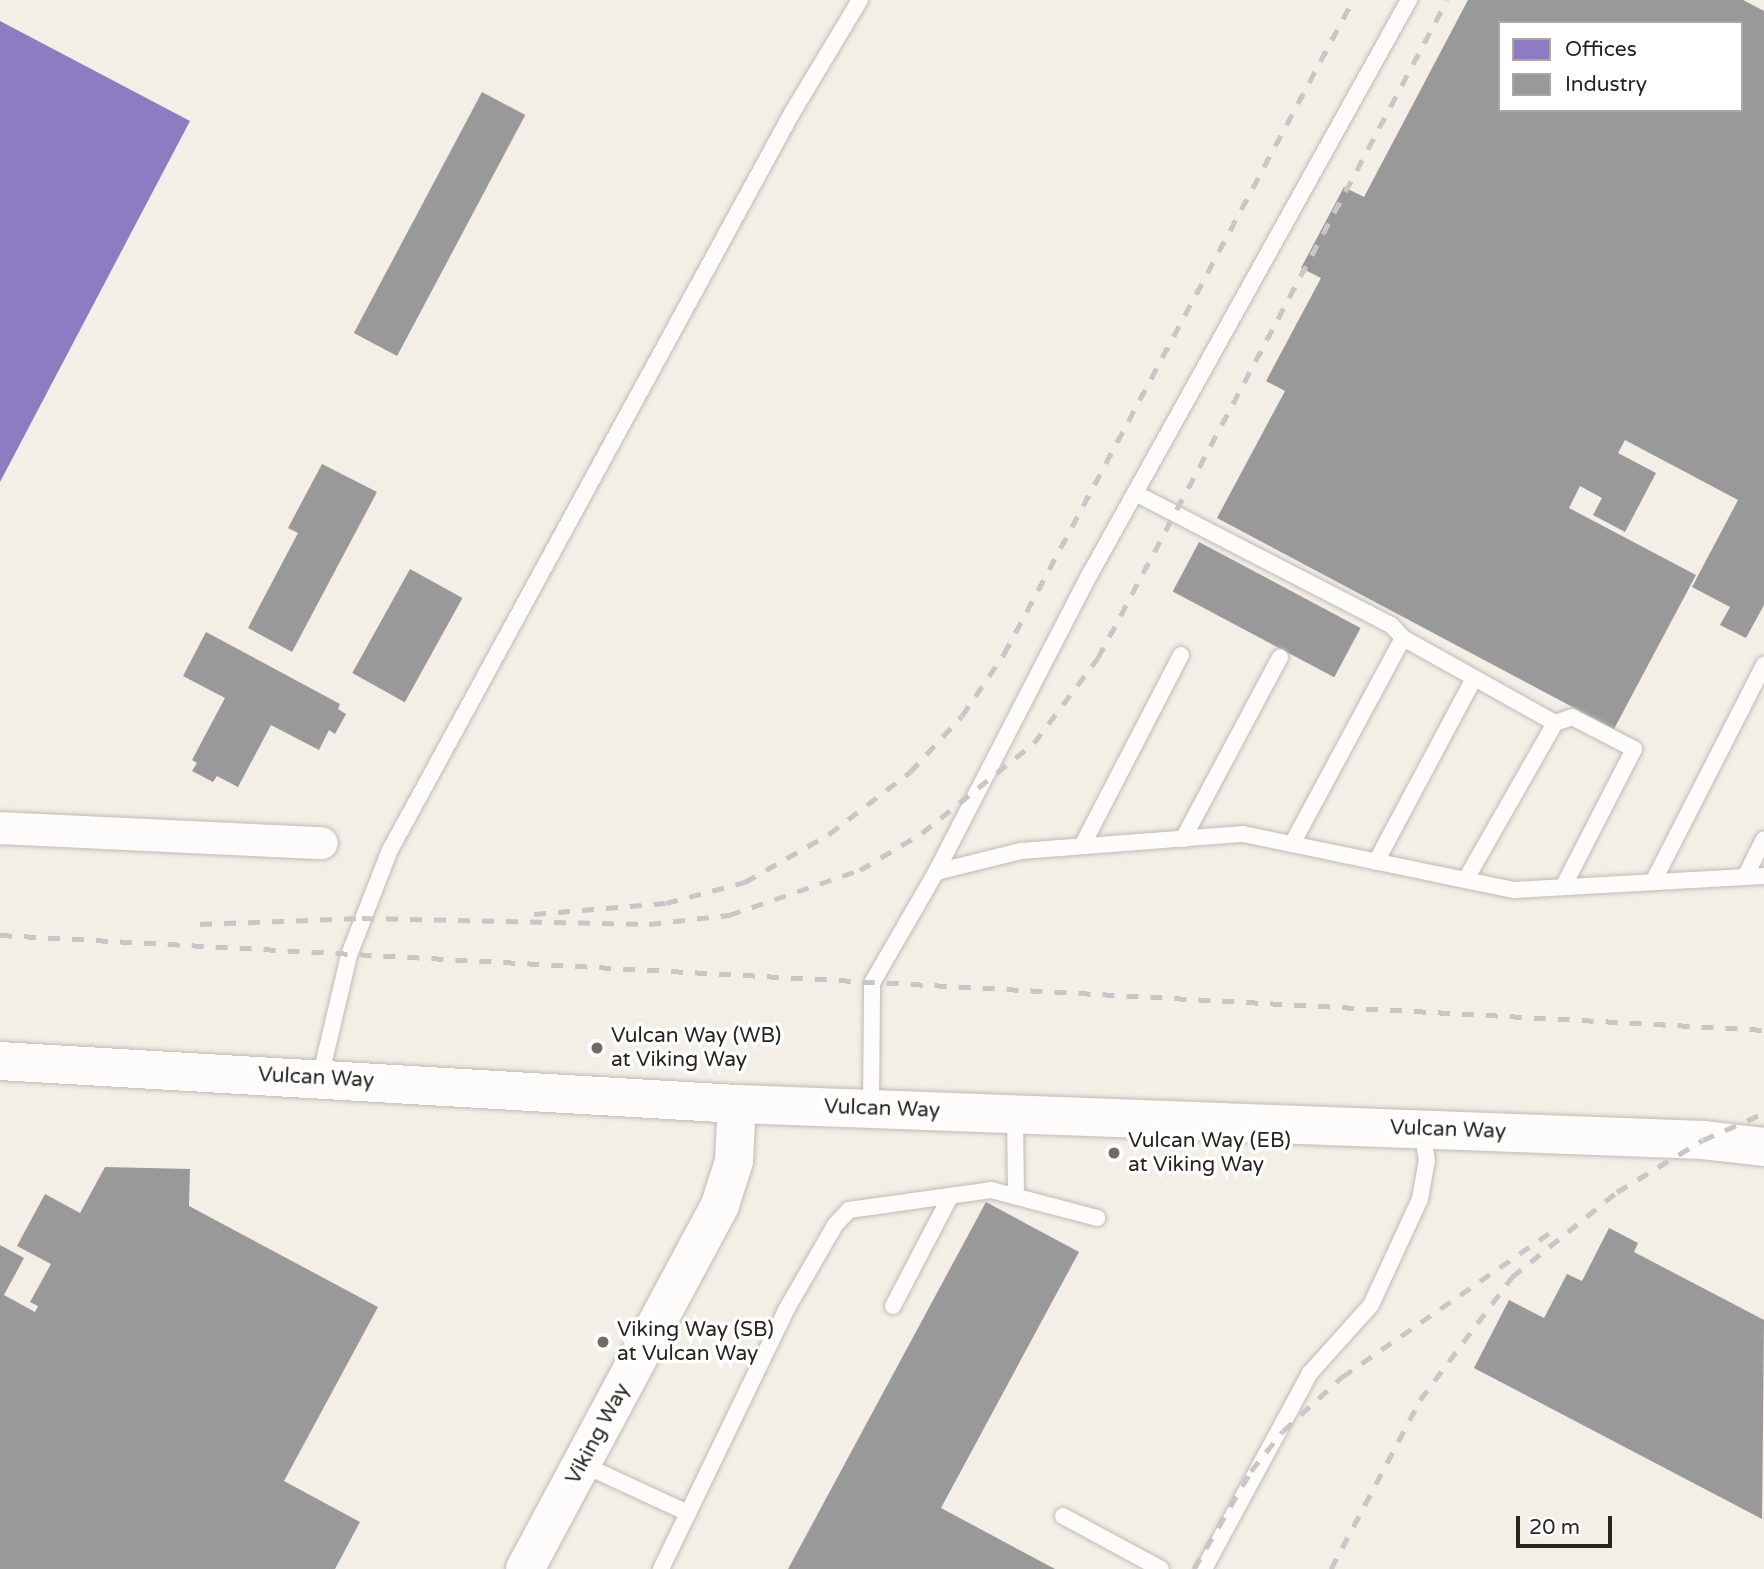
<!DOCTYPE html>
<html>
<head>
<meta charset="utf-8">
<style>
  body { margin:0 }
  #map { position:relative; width:1764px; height:1569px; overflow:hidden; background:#f3eee6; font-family:"Varela Round",sans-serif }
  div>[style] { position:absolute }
  .offices>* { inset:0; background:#8e7cc3 }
  .industry>* { inset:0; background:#999; transform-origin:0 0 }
  .roads { filter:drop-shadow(0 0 2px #bfbbb4) drop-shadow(0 0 2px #bfbbb4) }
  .service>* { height:16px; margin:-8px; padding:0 8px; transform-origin:8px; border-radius:8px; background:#fdfcfb }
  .minor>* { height:32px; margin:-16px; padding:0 16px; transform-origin:16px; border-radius:16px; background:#fdfcfb }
  .tertiary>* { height:38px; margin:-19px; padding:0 19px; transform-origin:19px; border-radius:19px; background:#fdfcfb }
  .rail>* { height:5px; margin-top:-2.5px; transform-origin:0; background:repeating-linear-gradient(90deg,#c8c7c5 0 12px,transparent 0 24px) }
  .dots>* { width:19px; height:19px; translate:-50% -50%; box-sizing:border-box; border:4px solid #fff; border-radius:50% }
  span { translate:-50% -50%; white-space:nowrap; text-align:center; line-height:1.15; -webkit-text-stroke:7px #fff; paint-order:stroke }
  .poi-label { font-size:21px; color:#28251f }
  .left { translate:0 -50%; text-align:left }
  .street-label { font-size:21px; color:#28251f }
  .legend { position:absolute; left:1498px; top:21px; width:245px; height:91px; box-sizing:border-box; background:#fff; border:2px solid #a9a8a5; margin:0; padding:9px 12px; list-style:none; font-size:21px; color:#28251f }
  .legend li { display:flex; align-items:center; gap:14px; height:35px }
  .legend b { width:35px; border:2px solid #a9a8a5 }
  .scale { position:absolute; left:1516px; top:1516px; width:96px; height:32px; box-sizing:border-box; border:4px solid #28251f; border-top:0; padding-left:9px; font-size:21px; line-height:24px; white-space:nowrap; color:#28251f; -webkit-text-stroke:5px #fff; paint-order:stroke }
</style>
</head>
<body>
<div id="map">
  <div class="offices">
    <i style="clip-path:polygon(0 21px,190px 121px,0 482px)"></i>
  </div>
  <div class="industry">
    <i style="clip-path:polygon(evenodd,1468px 0,1743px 0,1764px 11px,1764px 605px,1746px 638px,1720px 625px,1730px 607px,1692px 587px,1738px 500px,1625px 440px,1618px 453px,1656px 473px,1625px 532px,1593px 515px,1602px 498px,1580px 486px,1569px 508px,1696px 575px,1614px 729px,1217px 518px,1285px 391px,1266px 381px,1321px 278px,1301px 268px,1344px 187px,1364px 197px,1468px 0,1500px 23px,1741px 23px,1741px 110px,1500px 110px,1500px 23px)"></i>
    <i style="left:482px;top:92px;width:49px;height:273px;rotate:28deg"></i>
    <i style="clip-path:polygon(322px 464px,377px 492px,292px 652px,248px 628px,298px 533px,288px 528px)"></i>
    <i style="left:1199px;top:542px;width:183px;height:56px;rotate:28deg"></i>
    <i style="left:410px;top:569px;width:60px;height:119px;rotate:29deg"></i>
    <i style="clip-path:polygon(206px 632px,340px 704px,338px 709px,346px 714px,335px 734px,329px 730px,319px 750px,271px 725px,238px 787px,217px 776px,213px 782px,192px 771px,197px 763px,192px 760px,225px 698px,183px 676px)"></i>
    <i style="clip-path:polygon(105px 1167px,190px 1169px,189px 1206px,378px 1307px,284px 1481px,360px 1522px,335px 1569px,0 1569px,0 1245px,24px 1258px,4px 1295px,35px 1312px,38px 1306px,30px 1302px,51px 1264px,17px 1246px,45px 1194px,80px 1213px)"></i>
    <i style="clip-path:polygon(986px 1202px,1079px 1252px,941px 1508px,1055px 1569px,788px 1569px)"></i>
    <i style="clip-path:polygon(1609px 1228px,1638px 1243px,1634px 1252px,1764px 1320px,1762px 1519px,1474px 1368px,1509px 1300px,1544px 1318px,1567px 1274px,1582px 1281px)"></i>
  </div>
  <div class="roads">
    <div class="service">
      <i style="left:1135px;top:493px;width:288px;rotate:27.3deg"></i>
      <i style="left:1391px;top:625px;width:18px;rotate:47deg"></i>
      <i style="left:1403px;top:638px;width:234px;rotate:118.3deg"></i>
      <i style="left:1403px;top:638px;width:174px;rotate:29.2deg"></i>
      <i style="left:1555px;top:723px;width:177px;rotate:119.7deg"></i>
      <i style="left:1555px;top:723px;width:18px;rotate:-19deg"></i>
      <i style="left:1572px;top:717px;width:70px;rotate:27.3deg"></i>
      <i style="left:1634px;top:749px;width:155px;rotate:117.2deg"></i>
      <i style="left:1183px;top:839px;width:206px;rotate:-61.9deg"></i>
      <i style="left:1082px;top:846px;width:215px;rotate:-62.6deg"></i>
      <i style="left:1376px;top:862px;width:206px;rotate:-61.9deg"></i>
      <i style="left:936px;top:872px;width:88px;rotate:-13.9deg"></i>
      <i style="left:1021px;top:851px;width:223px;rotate:-4.4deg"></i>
      <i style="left:1243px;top:834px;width:277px;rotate:11.7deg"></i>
      <i style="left:1514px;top:890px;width:250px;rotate:-3.2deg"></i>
      <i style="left:1745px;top:877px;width:42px;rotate:-63.4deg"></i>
      <i style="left:1653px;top:882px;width:244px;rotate:-62.9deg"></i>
      <i style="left:320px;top:1078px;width:126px;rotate:-76.7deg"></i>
      <i style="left:349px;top:955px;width:113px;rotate:-68.7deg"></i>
      <i style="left:390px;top:850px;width:840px;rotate:-61.39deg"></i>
      <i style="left:792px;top:113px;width:132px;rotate:-59deg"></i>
      <i style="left:871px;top:1108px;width:125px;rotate:-89.5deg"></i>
      <i style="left:872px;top:983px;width:128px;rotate:-60deg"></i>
      <i style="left:936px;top:872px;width:335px;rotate:-62.7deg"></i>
      <i style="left:1090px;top:574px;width:657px;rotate:-60.94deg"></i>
      <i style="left:1015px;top:1114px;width:82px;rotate:89.3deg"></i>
      <i style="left:893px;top:1306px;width:123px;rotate:-62.4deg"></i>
      <i style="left:582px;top:1464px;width:117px;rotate:24.8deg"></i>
      <i style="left:1063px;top:1516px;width:111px;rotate:28.4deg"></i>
      <i style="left:661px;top:1569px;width:288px;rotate:-64.2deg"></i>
      <i style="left:786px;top:1310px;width:98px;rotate:-60deg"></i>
      <i style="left:835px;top:1225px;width:21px;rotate:-47deg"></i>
      <i style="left:849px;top:1210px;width:143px;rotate:-8deg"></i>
      <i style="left:991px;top:1190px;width:110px;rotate:14.8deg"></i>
      <i style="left:1204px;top:1569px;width:223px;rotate:-61.6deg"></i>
      <i style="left:1310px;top:1373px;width:91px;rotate:-48.1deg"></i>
      <i style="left:1371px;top:1305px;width:117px;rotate:-65.2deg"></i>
      <i style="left:1420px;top:1199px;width:39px;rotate:-80deg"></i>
      <i style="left:1427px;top:1161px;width:32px;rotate:-99deg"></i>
    </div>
    <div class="minor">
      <i style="left:0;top:828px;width:322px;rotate:2.7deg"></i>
    </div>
    <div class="tertiary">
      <i style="left:0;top:1061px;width:738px;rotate:3.34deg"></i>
      <i style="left:737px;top:1104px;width:967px;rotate:2.13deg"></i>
      <i style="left:1703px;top:1140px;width:61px;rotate:6.5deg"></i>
      <i style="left:525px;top:1569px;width:413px;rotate:-61.8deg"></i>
      <i style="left:720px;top:1205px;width:46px;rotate:-72.3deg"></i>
      <i style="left:734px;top:1161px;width:57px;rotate:-87deg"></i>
    </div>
  </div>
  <div class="rail">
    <i style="left:534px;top:914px;width:132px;rotate:-4.8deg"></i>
    <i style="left:666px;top:903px;width:82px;rotate:-14.9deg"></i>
    <i style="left:745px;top:882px;width:97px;rotate:-29.7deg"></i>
    <i style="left:829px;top:834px;width:102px;rotate:-37.4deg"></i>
    <i style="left:910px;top:772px;width:76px;rotate:-47.1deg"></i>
    <i style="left:962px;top:716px;width:75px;rotate:-55.9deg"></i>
    <i style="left:1004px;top:654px;width:741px;rotate:-61.91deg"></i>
    <i style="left:200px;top:924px;width:162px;rotate:-2.1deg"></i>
    <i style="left:362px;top:918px;width:287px;rotate:1.2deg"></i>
    <i style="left:649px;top:924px;width:81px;rotate:-6.4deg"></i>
    <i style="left:729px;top:915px;width:139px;rotate:-19deg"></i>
    <i style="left:860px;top:870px;width:72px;rotate:-30.8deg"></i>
    <i style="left:922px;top:833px;width:144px;rotate:-38.8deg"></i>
    <i style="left:1034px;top:743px;width:106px;rotate:-53deg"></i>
    <i style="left:1098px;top:658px;width:745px;rotate:-62.06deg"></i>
    <i style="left:0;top:935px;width:1767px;rotate:3.08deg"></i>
    <i style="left:1194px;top:1569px;width:113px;rotate:-59.8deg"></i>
    <i style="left:1251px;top:1471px;width:51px;rotate:-51.3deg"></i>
    <i style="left:1283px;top:1431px;width:80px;rotate:-42.5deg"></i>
    <i style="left:1342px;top:1377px;width:252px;rotate:-34.8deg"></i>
    <i style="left:1331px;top:1569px;width:191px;rotate:-62.2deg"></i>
    <i style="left:1420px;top:1400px;width:154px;rotate:-53.2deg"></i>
    <i style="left:1512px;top:1277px;width:135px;rotate:-39deg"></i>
    <i style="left:1617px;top:1192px;width:100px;rotate:-31.2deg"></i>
    <i style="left:1703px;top:1140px;width:67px;rotate:-23.9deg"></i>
  </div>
  <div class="dots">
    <i style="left:597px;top:1048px;background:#6f6b65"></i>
    <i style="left:1114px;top:1153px;background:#6f6b65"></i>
    <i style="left:603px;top:1342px;background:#6f6b65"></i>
  </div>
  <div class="poi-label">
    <span class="left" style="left:611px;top:1048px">Vulcan Way (WB)<br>at Viking Way</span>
    <span class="left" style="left:1128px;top:1153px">Vulcan Way (EB)<br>at Viking Way</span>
    <span class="left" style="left:617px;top:1342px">Viking Way (SB)<br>at Vulcan Way</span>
  </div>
  <div class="street-label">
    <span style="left:316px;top:1078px;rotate:3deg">Vulcan Way</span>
    <span style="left:882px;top:1109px;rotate:2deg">Vulcan Way</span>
    <span style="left:1448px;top:1130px;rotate:2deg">Vulcan Way</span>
    <span style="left:598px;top:1434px;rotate:-62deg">Viking Way</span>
  </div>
  <ul class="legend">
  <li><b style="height:19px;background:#8e7cc3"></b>Offices</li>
  <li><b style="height:19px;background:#999"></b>Industry</li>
  </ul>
  <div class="scale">20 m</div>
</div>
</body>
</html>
